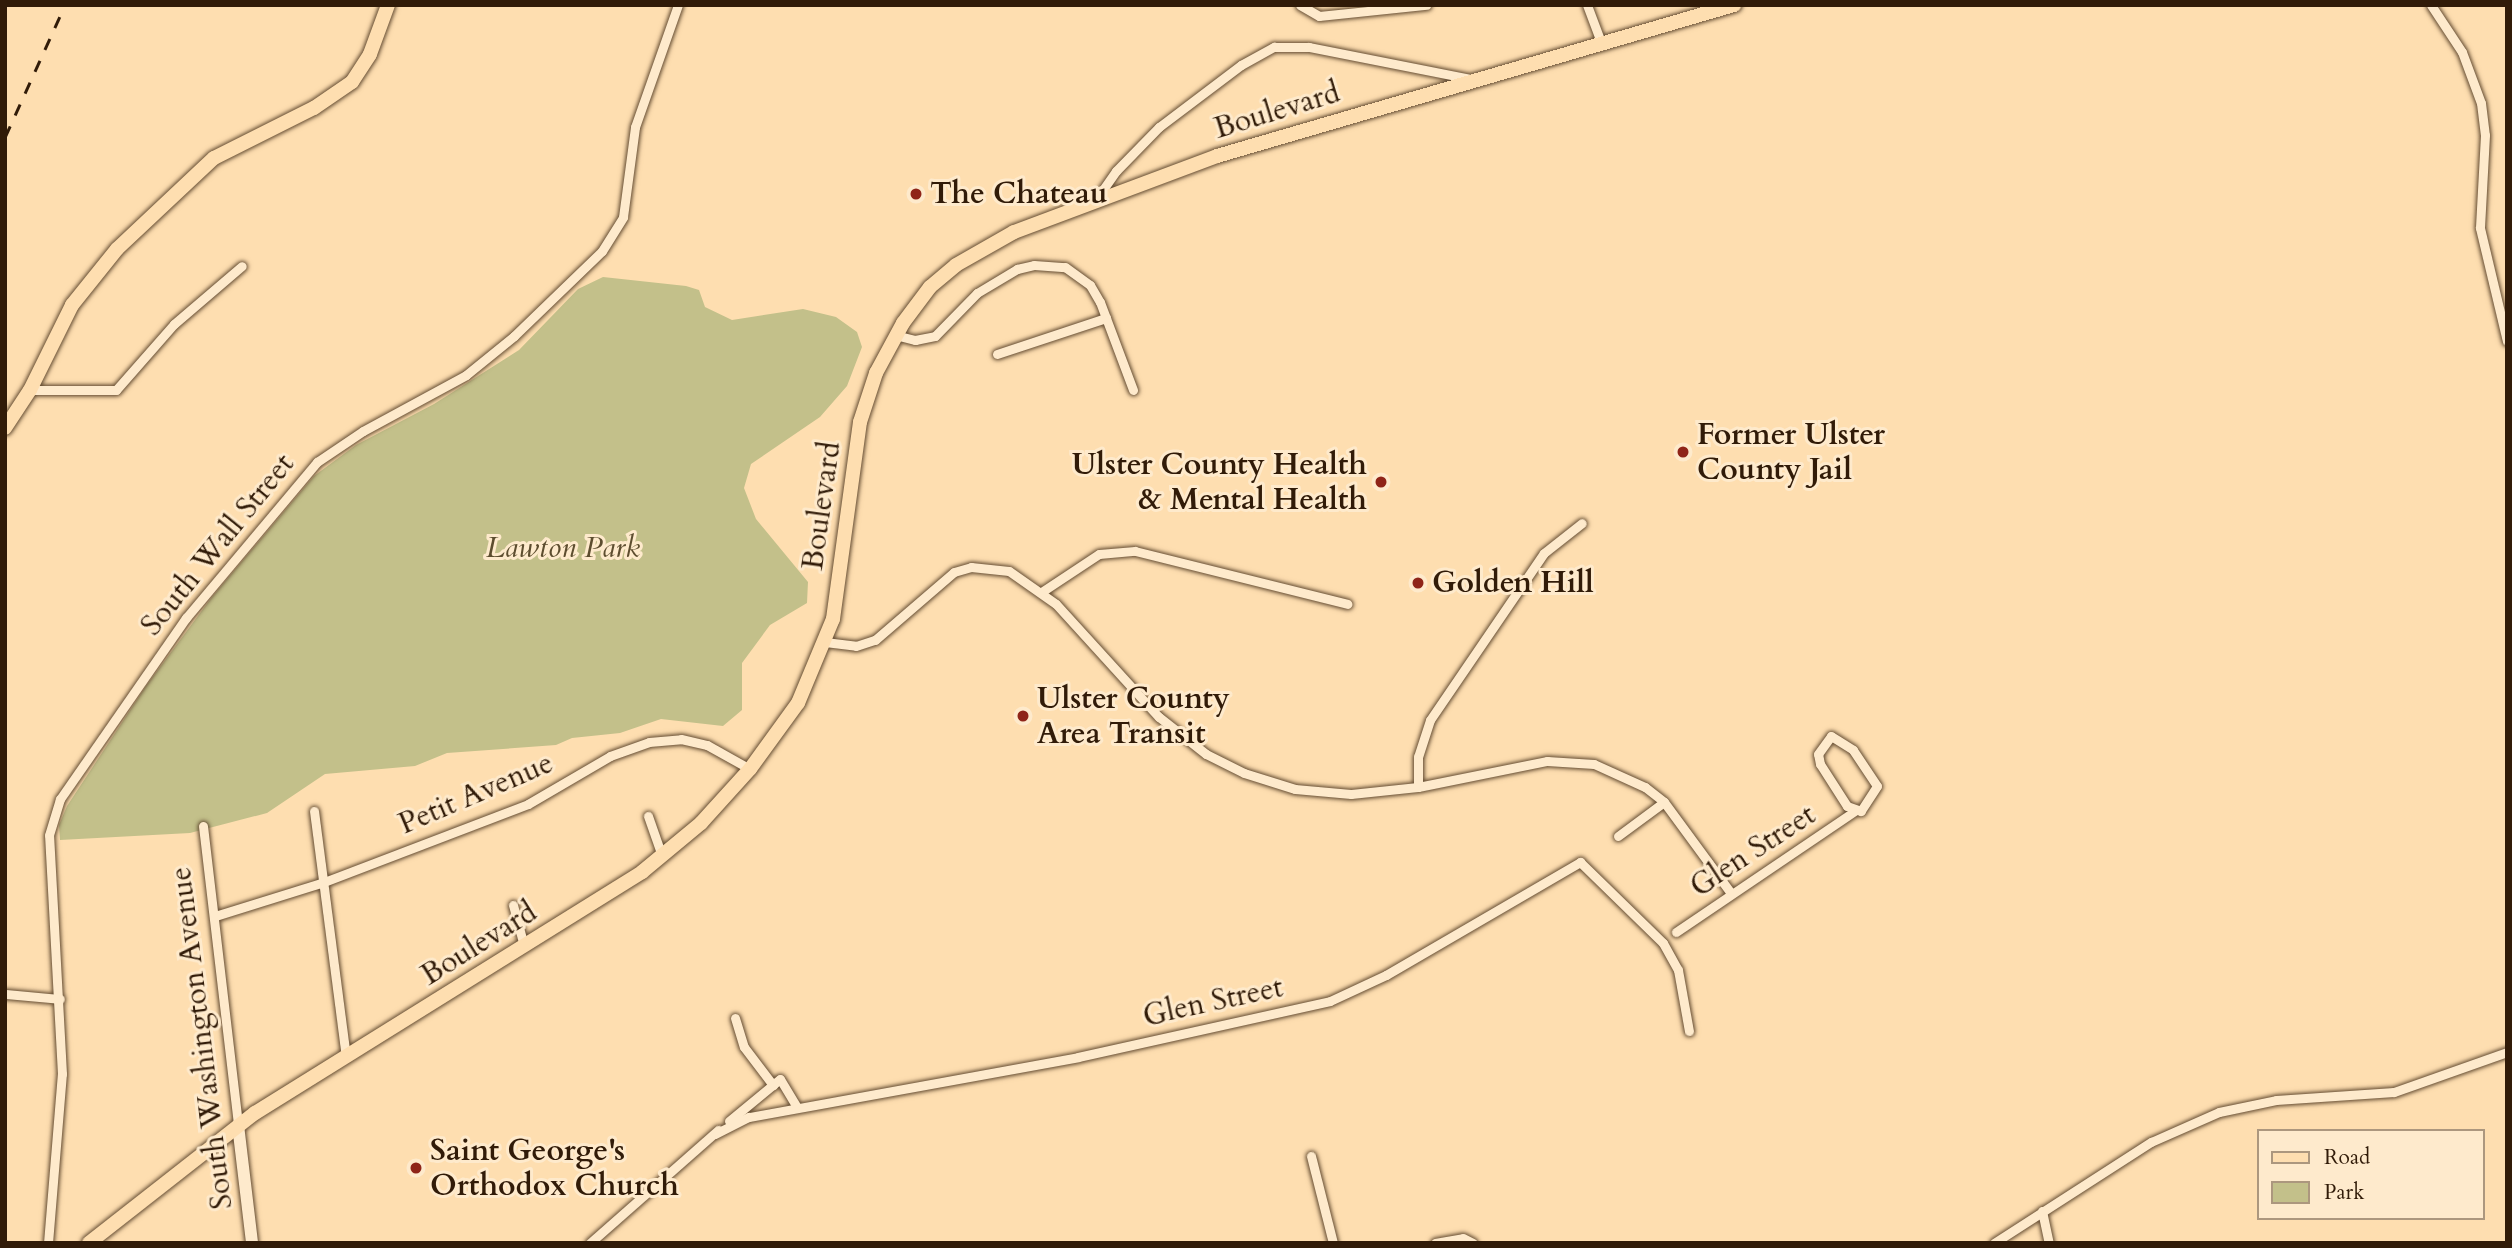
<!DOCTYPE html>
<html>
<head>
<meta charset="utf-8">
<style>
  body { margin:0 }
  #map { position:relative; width:2512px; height:1248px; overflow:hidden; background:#fedeb0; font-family:Cardo,serif }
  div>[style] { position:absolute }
  .green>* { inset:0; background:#c3c08a }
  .roads { filter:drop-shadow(0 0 2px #644c32) drop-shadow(0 0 2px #644c32) }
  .minor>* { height:9px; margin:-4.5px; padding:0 4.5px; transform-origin:4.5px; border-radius:4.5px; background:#feeacc }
  .secondary>* { height:12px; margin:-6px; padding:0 6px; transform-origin:6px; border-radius:6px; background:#feeacc }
  .primary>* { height:14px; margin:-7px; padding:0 7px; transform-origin:7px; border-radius:7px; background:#fedeb0 }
  .rail>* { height:2.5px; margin-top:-1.25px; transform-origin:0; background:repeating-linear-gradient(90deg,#311b08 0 12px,transparent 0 24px) }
  .dots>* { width:19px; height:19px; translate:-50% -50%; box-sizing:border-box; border:4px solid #feeacc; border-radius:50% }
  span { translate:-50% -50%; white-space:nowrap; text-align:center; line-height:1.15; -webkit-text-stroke:6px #feeacc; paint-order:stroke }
  .street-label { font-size:30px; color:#311b08 }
  .poi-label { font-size:30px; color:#311b08; font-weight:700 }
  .left { translate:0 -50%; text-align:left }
  .right { translate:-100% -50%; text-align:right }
  .park-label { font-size:30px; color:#5d4d2f; font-style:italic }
  .frame { position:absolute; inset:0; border:7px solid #311b08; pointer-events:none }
  .legend { position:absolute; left:2257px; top:1129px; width:228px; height:91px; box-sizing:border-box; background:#feeacc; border:2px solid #ac977e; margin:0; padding:9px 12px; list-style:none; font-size:21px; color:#311b08 }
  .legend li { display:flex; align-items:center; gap:14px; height:35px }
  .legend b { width:35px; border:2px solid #ac977e }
</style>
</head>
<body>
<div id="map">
  <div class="green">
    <i style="clip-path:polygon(603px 277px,686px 286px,699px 290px,705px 307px,732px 320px,803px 309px,836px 317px,857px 332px,862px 347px,847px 386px,820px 417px,751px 464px,744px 488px,756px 519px,808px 582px,807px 603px,770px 625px,742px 663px,742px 710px,723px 726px,661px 719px,620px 733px,572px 738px,556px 745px,447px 753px,415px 766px,325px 774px,267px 813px,190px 833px,60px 840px,59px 825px,67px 806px,146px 686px,212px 597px,314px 476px,356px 445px,434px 404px,519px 350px,578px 289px)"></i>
  </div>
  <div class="roads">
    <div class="minor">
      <i style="left:1300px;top:5px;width:22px;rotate:30deg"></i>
      <i style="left:1319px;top:16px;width:108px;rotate:-5.9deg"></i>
      <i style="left:1587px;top:5px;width:43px;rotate:69.4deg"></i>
      <i style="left:2431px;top:5px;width:56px;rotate:56.6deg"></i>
      <i style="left:2462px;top:52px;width:54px;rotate:69.6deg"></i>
      <i style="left:2481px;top:103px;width:32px;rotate:83deg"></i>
      <i style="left:2485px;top:135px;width:93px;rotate:93.1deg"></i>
      <i style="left:2480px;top:228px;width:116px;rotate:76.6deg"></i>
      <i style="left:1095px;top:201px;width:37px;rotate:-55deg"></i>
      <i style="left:1116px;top:171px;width:62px;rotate:-45.7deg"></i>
      <i style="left:1159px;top:127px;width:103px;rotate:-37.1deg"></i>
      <i style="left:1241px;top:65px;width:38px;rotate:-29deg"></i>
      <i style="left:1274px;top:47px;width:35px"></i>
      <i style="left:1309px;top:47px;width:169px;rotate:11.2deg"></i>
      <i style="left:895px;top:335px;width:21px;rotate:14deg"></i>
      <i style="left:915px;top:340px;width:20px;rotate:-11deg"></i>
      <i style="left:935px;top:336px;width:60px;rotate:-45.7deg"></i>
      <i style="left:977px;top:293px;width:47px;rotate:-31deg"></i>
      <i style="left:1017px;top:269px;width:17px;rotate:-13deg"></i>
      <i style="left:1034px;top:265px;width:31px;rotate:4deg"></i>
      <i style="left:1065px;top:267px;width:31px;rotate:36deg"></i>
      <i style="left:1090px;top:285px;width:20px;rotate:60deg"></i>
      <i style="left:1100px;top:302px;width:94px;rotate:69.4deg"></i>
      <i style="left:997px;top:354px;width:115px;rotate:-18.3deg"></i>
      <i style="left:30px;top:390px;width:86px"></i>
      <i style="left:116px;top:390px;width:88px;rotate:-48.7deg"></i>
      <i style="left:174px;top:324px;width:89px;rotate:-40.5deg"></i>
      <i style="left:1043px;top:591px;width:67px;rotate:-33.5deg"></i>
      <i style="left:1099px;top:554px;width:36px;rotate:-5deg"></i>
      <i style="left:1135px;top:551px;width:219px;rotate:14deg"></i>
      <i style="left:825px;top:642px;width:31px;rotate:7deg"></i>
      <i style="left:856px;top:646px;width:20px;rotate:-18deg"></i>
      <i style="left:875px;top:640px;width:104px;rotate:-40.7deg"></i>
      <i style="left:954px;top:572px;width:18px;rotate:-16deg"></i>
      <i style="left:971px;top:567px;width:38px;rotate:6deg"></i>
      <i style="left:1009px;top:571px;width:57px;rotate:35.1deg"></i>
      <i style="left:1056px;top:604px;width:153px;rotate:47.7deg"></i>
      <i style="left:1159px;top:717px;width:60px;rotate:38.2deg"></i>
      <i style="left:1206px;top:754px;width:42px;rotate:26.6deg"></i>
      <i style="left:1244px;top:773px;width:53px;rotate:17.4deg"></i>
      <i style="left:1295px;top:789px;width:56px;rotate:5.1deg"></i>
      <i style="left:1351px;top:794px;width:67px;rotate:-6deg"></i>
      <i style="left:1418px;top:787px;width:132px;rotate:-11.4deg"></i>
      <i style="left:1547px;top:761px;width:47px;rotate:3.7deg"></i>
      <i style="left:1594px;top:764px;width:56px;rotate:24.3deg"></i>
      <i style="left:1645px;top:787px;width:24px;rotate:38deg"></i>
      <i style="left:1664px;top:802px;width:112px;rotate:53.7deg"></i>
      <i style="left:1831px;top:736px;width:26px;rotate:32deg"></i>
      <i style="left:1853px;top:750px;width:43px;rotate:56.3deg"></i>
      <i style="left:1877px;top:786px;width:30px;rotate:123deg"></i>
      <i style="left:1861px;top:811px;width:15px;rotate:-160deg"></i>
      <i style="left:1847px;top:806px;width:50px;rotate:-122.7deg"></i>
      <i style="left:1820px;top:764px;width:10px;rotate:-101deg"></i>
      <i style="left:1818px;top:754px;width:22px;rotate:-54deg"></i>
      <i style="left:1418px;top:787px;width:30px;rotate:-90deg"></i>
      <i style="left:1418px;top:757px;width:39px;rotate:-72deg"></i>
      <i style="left:1430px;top:720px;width:202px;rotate:-55.7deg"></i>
      <i style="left:1544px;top:553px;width:48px;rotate:-38.3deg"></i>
      <i style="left:314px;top:811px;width:248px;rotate:82.6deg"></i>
      <i style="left:648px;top:816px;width:42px;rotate:70.7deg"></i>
      <i style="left:203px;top:826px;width:301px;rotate:83.3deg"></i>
      <i style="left:1618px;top:836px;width:57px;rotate:-36.5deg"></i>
      <i style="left:513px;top:905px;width:42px;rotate:75deg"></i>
      <i style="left:215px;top:916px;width:114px;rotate:-17.3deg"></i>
      <i style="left:324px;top:882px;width:218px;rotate:-20.9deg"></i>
      <i style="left:528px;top:804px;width:95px;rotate:-30.3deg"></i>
      <i style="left:610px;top:756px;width:41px;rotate:-19.7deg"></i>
      <i style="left:649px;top:742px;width:32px;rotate:-5deg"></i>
      <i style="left:681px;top:739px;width:27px;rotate:13deg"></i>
      <i style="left:707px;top:745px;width:49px;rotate:29.2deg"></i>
      <i style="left:1676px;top:932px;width:216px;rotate:-34.1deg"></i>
      <i style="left:5px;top:994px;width:55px;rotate:5.2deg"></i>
      <i style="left:735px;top:1018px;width:30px;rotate:73deg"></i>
      <i style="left:744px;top:1047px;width:48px;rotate:52.7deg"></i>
      <i style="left:729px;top:1121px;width:66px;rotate:-39.5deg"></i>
      <i style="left:780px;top:1079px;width:33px;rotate:59deg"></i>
      <i style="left:715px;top:1134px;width:38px;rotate:-27deg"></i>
      <i style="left:749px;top:1117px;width:334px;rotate:-10.3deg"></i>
      <i style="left:1078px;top:1057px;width:258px;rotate:-12.5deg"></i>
      <i style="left:1330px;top:1001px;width:62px;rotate:-24.9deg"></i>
      <i style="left:1386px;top:975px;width:225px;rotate:-30.2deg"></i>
      <i style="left:1580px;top:862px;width:116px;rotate:44.3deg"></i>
      <i style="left:1663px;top:943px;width:31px;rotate:61deg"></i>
      <i style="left:1678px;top:970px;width:62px;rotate:79.8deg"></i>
      <i style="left:1311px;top:1156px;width:90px;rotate:75.8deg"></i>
      <i style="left:2042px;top:1211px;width:33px;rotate:78deg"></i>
      <i style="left:48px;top:1243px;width:170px;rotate:-85.3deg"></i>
      <i style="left:62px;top:1074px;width:239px;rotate:-93.1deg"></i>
      <i style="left:49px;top:835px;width:38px;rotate:-73deg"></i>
      <i style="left:60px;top:799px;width:221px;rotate:-55.2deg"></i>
      <i style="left:186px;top:618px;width:204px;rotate:-50deg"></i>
      <i style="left:317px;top:462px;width:55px;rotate:-34deg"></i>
      <i style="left:363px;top:431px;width:117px;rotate:-28.5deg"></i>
      <i style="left:466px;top:375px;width:62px;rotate:-39.1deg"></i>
      <i style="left:514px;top:336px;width:122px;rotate:-44deg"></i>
      <i style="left:602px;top:251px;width:40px;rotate:-58deg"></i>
      <i style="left:623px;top:217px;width:91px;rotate:-82.4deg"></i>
      <i style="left:635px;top:127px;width:129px;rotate:-70.6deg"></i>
      <i style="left:590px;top:1243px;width:171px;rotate:-41.4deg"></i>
      <i style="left:1435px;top:1243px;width:28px;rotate:-10deg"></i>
      <i style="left:1463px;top:1238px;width:11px;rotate:27deg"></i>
      <i style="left:1994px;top:1243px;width:187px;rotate:-32.8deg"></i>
      <i style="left:2151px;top:1142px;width:74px;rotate:-23.8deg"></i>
      <i style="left:2219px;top:1112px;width:58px;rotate:-11.9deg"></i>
      <i style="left:2276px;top:1100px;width:118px;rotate:-3.9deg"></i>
      <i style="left:2394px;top:1092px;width:120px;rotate:-19.5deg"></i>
    </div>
    <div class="secondary">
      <i style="left:238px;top:1125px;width:119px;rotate:83.2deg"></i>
    </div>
    <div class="primary">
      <i style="left:5px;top:428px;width:45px;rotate:-56.7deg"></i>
      <i style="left:30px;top:390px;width:95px;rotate:-63.7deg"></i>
      <i style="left:72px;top:305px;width:72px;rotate:-51.2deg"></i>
      <i style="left:117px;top:249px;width:133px;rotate:-43.2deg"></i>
      <i style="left:214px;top:158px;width:112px;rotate:-26.6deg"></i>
      <i style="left:314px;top:108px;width:46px;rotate:-34.4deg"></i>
      <i style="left:352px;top:82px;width:33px;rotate:-57deg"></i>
      <i style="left:370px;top:54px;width:52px;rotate:-69.8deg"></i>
      <i style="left:89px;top:1243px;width:211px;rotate:-38.1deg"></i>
      <i style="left:255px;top:1113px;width:456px;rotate:-31.9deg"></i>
      <i style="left:642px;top:872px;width:77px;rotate:-39.7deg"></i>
      <i style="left:701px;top:823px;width:73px;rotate:-47.8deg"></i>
      <i style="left:750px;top:769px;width:82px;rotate:-54deg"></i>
      <i style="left:798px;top:703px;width:91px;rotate:-67.4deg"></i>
      <i style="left:833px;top:619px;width:199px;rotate:-82.2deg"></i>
      <i style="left:860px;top:422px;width:52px;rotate:-71.9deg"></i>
      <i style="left:876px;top:373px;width:57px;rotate:-61.6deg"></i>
      <i style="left:903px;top:323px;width:45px;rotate:-53.1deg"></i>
      <i style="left:930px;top:287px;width:34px;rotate:-40deg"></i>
      <i style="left:956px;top:265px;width:67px;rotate:-29.6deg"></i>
      <i style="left:1014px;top:232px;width:217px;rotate:-20.5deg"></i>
      <i style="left:1217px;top:156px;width:539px;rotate:-16.28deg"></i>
    </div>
  </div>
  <div class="rail">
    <i style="left:5px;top:137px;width:145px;rotate:-65.6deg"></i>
  </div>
  <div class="dots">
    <i style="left:916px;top:194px;background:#8f2418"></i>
    <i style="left:1683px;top:452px;background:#8f2418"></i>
    <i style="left:1381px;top:482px;background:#8f2418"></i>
    <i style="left:1418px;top:583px;background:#8f2418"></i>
    <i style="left:1023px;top:716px;background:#8f2418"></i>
    <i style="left:416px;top:1168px;background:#8f2418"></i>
  </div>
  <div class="street-label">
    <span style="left:1277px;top:111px;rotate:-17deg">Boulevard</span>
    <span style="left:822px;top:506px;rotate:-82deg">Boulevard</span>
    <span style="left:218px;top:545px;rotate:-51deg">South Wall Street</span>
    <span style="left:476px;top:794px;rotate:-23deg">Petit Avenue</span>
    <span style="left:1753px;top:851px;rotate:-33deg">Glen Street</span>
    <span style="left:479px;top:944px;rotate:-32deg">Boulevard</span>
    <span style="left:1213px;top:1002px;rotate:-12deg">Glen Street</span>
    <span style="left:202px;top:1038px;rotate:-97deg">South Washington Avenue</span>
  </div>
  <div class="poi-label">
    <span class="left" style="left:930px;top:194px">The Chateau</span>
    <span class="left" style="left:1697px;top:452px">Former Ulster<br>County Jail</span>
    <span class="right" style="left:1367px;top:482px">Ulster County Health<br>&amp; Mental Health</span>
    <span class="left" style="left:1432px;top:583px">Golden Hill</span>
    <span class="left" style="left:1037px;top:716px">Ulster County<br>Area Transit</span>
    <span class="left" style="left:430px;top:1168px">Saint George's<br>Orthodox Church</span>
  </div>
  <div class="park-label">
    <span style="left:563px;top:548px">Lawton Park</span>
  </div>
  <div class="frame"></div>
  <ul class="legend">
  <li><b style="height:9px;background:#fedeb0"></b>Road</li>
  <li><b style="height:19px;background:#c3c08a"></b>Park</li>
  </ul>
</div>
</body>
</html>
